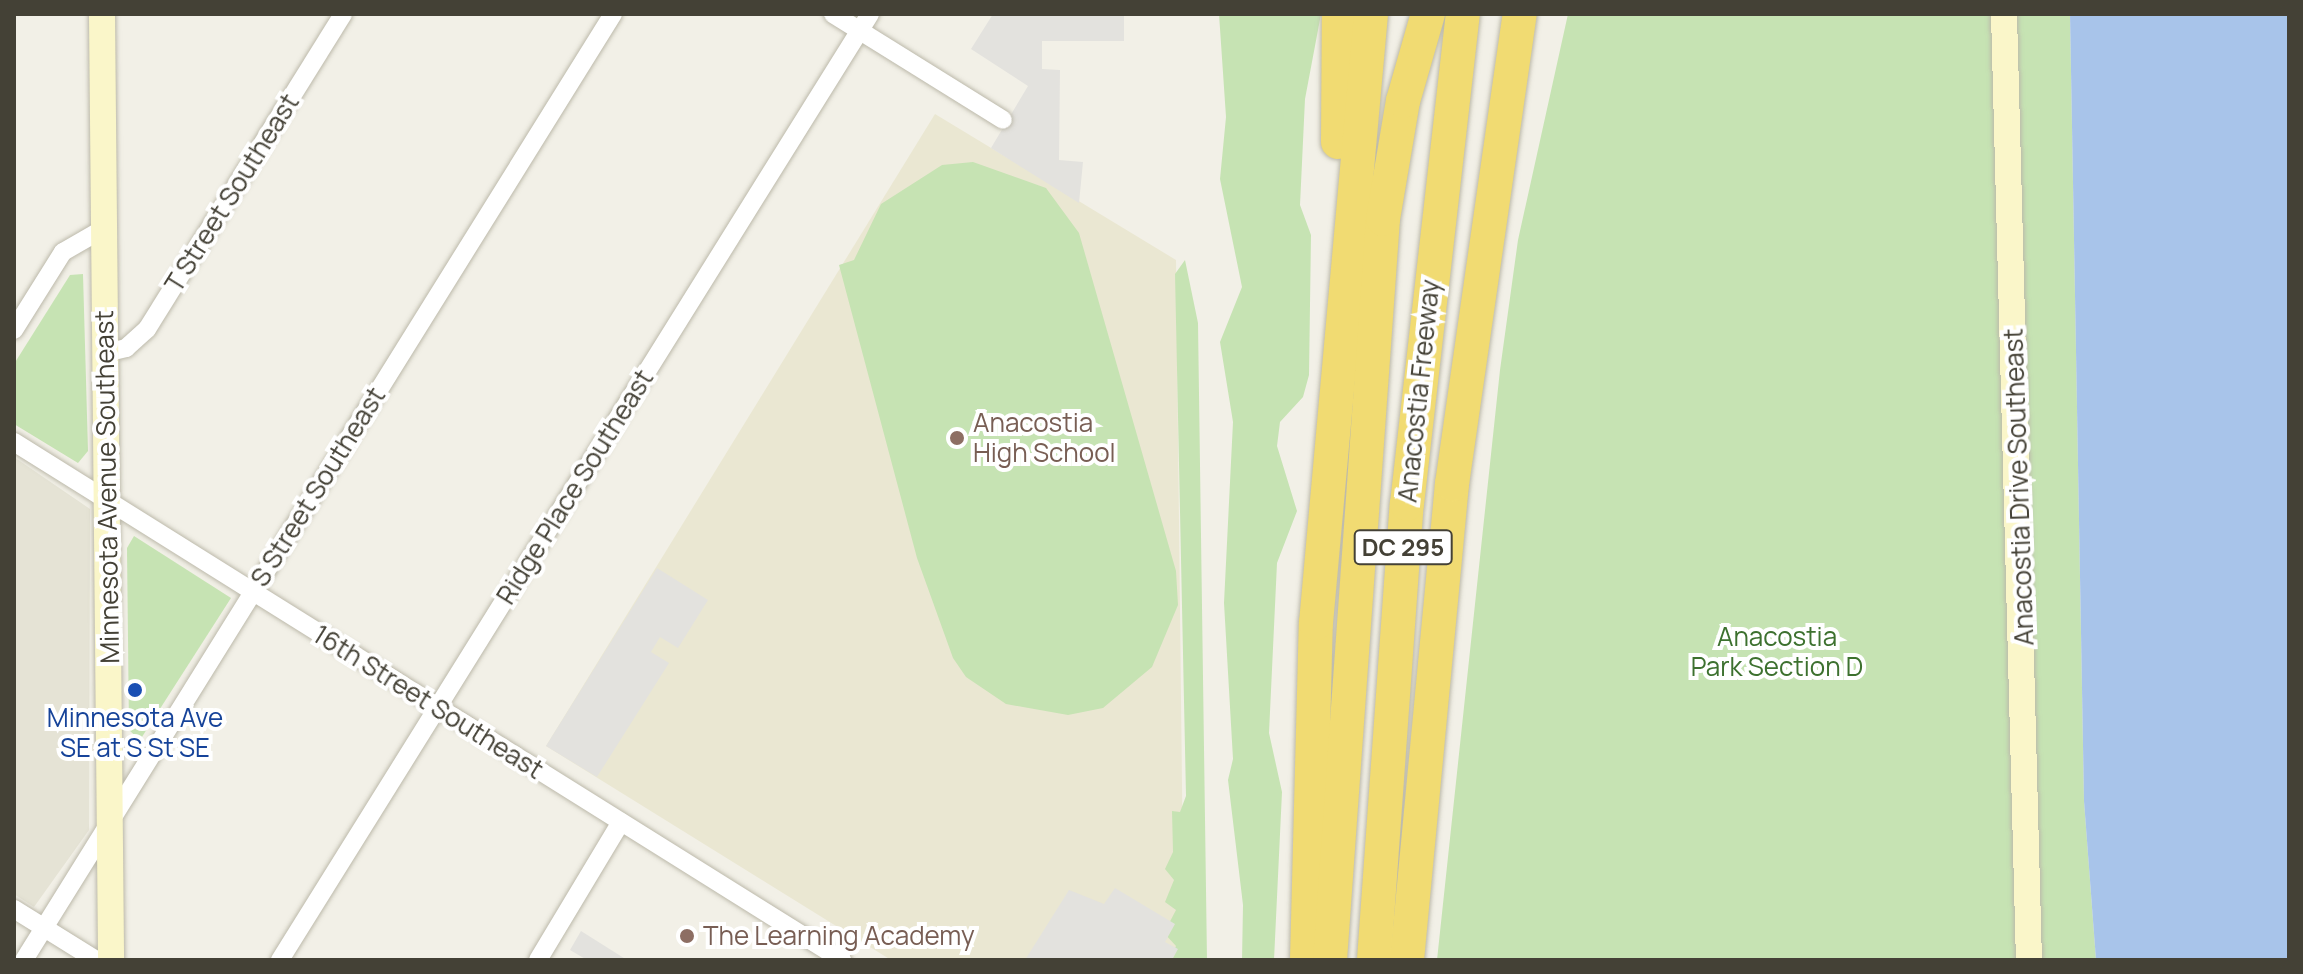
<!DOCTYPE html>
<html>
<head>
<meta charset="utf-8">
<style>
  body { margin:0 }
  #map { position:relative; width:2303px; height:974px; overflow:hidden; background:#f2f0e7; font-family:Manrope,sans-serif }
  div>[style] { position:absolute }
  .residential>* { inset:0; background:#e5e3d5 }
  .education>* { inset:0; background:#eae7d2 }
  .green>* { inset:0; background:#c6e3b3 }
  .parking>* { inset:0; background:#e3e2de }
  .water>* { inset:0; background:#a8c4ea }
  .roads { filter:drop-shadow(0 0 2px #bcb9aa) drop-shadow(0 0 2px #bcb9aa) }
  .street>* { height:18px; margin:-9px; padding:0 9px; transform-origin:9px; border-radius:9px; background:#fff }
  .secondary>* { height:26px; margin:-13px; padding:0 13px; transform-origin:13px; border-radius:13px; background:#faf6c9 }
  .highway>* { height:34px; margin:-17px; padding:0 17px; transform-origin:17px; border-radius:17px; background:#f1db72 }
  .dots>* { width:22px; height:22px; translate:-50% -50%; box-sizing:border-box; border:4px solid #fff; border-radius:50% }
  span { translate:-50% -50%; white-space:nowrap; text-align:center; line-height:1.15; -webkit-text-stroke:8px #fff; paint-order:stroke }
  .shield-label span { padding:2px 6px; background:#fff; border:2px solid; border-radius:6px; -webkit-text-stroke-width:0 }
  .shield-label { font-size:24px; color:#444136; font-weight:700 }
  .street-label { font-size:26px; color:#444136 }
  .education-label { font-size:26px; color:#785e54 }
  .left { translate:0 -50%; text-align:left }
  .park-label { font-size:26px; color:#3d712f }
  .transit-label { font-size:26px; color:#164399 }
  .frame { position:absolute; inset:0; border:16px solid #444136; pointer-events:none }
</style>
</head>
<body>
<div id="map">
  <div class="residential">
    <i style="clip-path:polygon(14px 457px,90px 509px,89px 830px,34px 907px,14px 894px)"></i>
  </div>
  <div class="education">
    <i style="clip-path:polygon(935px 114px,1176px 260px,1184px 960px,891px 960px,546px 746px)"></i>
  </div>
  <div class="green">
    <i style="clip-path:polygon(1219px 14px,1321px 14px,1305px 99px,1300px 205px,1311px 235px,1309px 375px,1303px 397px,1280px 422px,1277px 446px,1297px 511px,1277px 563px,1269px 733px,1282px 792px,1274px 960px,1242px 960px,1243px 905px,1228px 780px,1233px 759px,1224px 603px,1233px 422px,1220px 342px,1242px 287px,1220px 179px,1226px 117px)"></i>
    <i style="clip-path:polygon(1568px 14px,2070px 14px,2084px 801px,2096px 960px,1437px 960px,1500px 370px,1518px 240px)"></i>
    <i style="clip-path:polygon(973px 162px,1046px 188px,1079px 233px,1176px 571px,1178px 605px,1152px 667px,1103px 708px,1068px 715px,1006px 704px,966px 677px,953px 658px,917px 558px,839px 265px,854px 260px,881px 204px,942px 165px)"></i>
    <i style="clip-path:polygon(1185px 260px,1198px 323px,1207px 960px,1170px 960px,1176px 946px,1164px 933px,1176px 910px,1165px 902px,1174px 880px,1165px 869px,1173px 852px,1172px 811px,1180px 812px,1186px 796px,1175px 274px)"></i>
    <i style="clip-path:polygon(83px 274px,88px 451px,78px 463px,14px 424px,14px 364px,70px 275px)"></i>
    <i style="clip-path:polygon(134px 536px,231px 598px,140px 740px,129px 730px,127px 548px)"></i>
  </div>
  <div class="parking">
    <i style="clip-path:polygon(993px 14px,1124px 14px,1124px 41px,1042px 41px,1042px 69px,1060px 70px,1059px 160px,1083px 162px,1079px 203px,991px 148px,1028px 86px,971px 49px)"></i>
    <i style="clip-path:polygon(657px 568px,708px 600px,678px 648px,660px 637px,651px 652px,669px 663px,597px 777px,546px 746px)"></i>
    <i style="clip-path:polygon(1115px 888px,1175px 924px,1165px 942px,1178px 949px,1172px 960px,1025px 960px,1069px 890px,1104px 904px)"></i>
    <i style="clip-path:polygon(581px 931px,627px 960px,587px 960px,570px 950px)"></i>
  </div>
  <div class="water">
    <i style="clip-path:polygon(2070px 14px,2289px 14px,2289px 960px,2096px 960px,2084px 801px)"></i>
  </div>
  <div class="roads">
    <div class="street">
      <i style="left:833px;top:14px;width:200px;rotate:31.9deg"></i>
      <i style="left:14px;top:330px;width:92px;rotate:-57.9deg"></i>
      <i style="left:63px;top:252px;width:46px;rotate:-29.9deg"></i>
      <i style="left:105px;top:353px;width:22px;rotate:-13deg"></i>
      <i style="left:126px;top:348px;width:28px;rotate:-42deg"></i>
      <i style="left:147px;top:329px;width:371px;rotate:-58.1deg"></i>
      <i style="left:14px;top:442px;width:977px;rotate:32.03deg"></i>
      <i style="left:14px;top:909px;width:97px;rotate:31.9deg"></i>
      <i style="left:24px;top:960px;width:1114px;rotate:-58.09deg"></i>
      <i style="left:280px;top:960px;width:1115px;rotate:-58.05deg"></i>
      <i style="left:538px;top:960px;width:161px;rotate:-59deg"></i>
    </div>
    <div class="secondary">
      <i style="left:102px;top:14px;width:946px;rotate:89.45deg"></i>
      <i style="left:2004px;top:14px;width:946px;rotate:88.49deg"></i>
    </div>
    <div class="highway">
      <i style="left:1338px;top:142px;width:128px;rotate:-89.6deg"></i>
      <i style="left:1307px;top:960px;width:337px;rotate:-88.5deg"></i>
      <i style="left:1316px;top:623px;width:611px;rotate:-84.84deg"></i>
      <i style="left:1330px;top:960px;width:743px;rotate:-85.91deg"></i>
      <i style="left:1383px;top:219px;width:120px;rotate:-80.4deg"></i>
      <i style="left:1403px;top:101px;width:91px;rotate:-74deg"></i>
      <i style="left:1374px;top:960px;width:457px;rotate:-85.9deg"></i>
      <i style="left:1407px;top:504px;width:493px;rotate:-83.5deg"></i>
      <i style="left:1407px;top:960px;width:478px;rotate:-84.6deg"></i>
      <i style="left:1452px;top:484px;width:475px;rotate:-81.8deg"></i>
    </div>
  </div>
  <div class="dots">
    <i style="left:957px;top:438px;background:#8d6e63"></i>
    <i style="left:135px;top:690px;background:#1a4fb4"></i>
    <i style="left:687px;top:936px;background:#8d6e63"></i>
  </div>
  <div class="shield-label">
    <span style="left:1403px;top:547px">DC 295</span>
  </div>
  <div class="street-label">
    <span style="left:232px;top:193px;rotate:-58deg">T Street Southeast</span>
    <span style="left:1419px;top:391px;rotate:-84deg">Anacostia Freeway</span>
    <span style="left:107px;top:487px;rotate:-91deg">Minnesota Avenue Southeast</span>
    <span style="left:318px;top:487px;rotate:-58deg">S Street Southeast</span>
    <span style="left:575px;top:487px;rotate:-58deg">Ridge Place Southeast</span>
    <span style="left:2019px;top:487px;rotate:-92deg">Anacostia Drive Southeast</span>
    <span style="left:428px;top:702px;rotate:32deg">16th Street Southeast</span>
  </div>
  <div class="education-label">
    <span class="left" style="left:973px;top:438px">Anacostia<br>High School</span>
    <span class="left" style="left:703px;top:936px">The Learning Academy</span>
  </div>
  <div class="park-label">
    <span style="left:1777px;top:652px">Anacostia<br>Park Section D</span>
  </div>
  <div class="transit-label">
    <span style="left:135px;top:733px">Minnesota Ave<br>SE at S St SE</span>
  </div>
  <div class="frame"></div>
</div>
</body>
</html>
